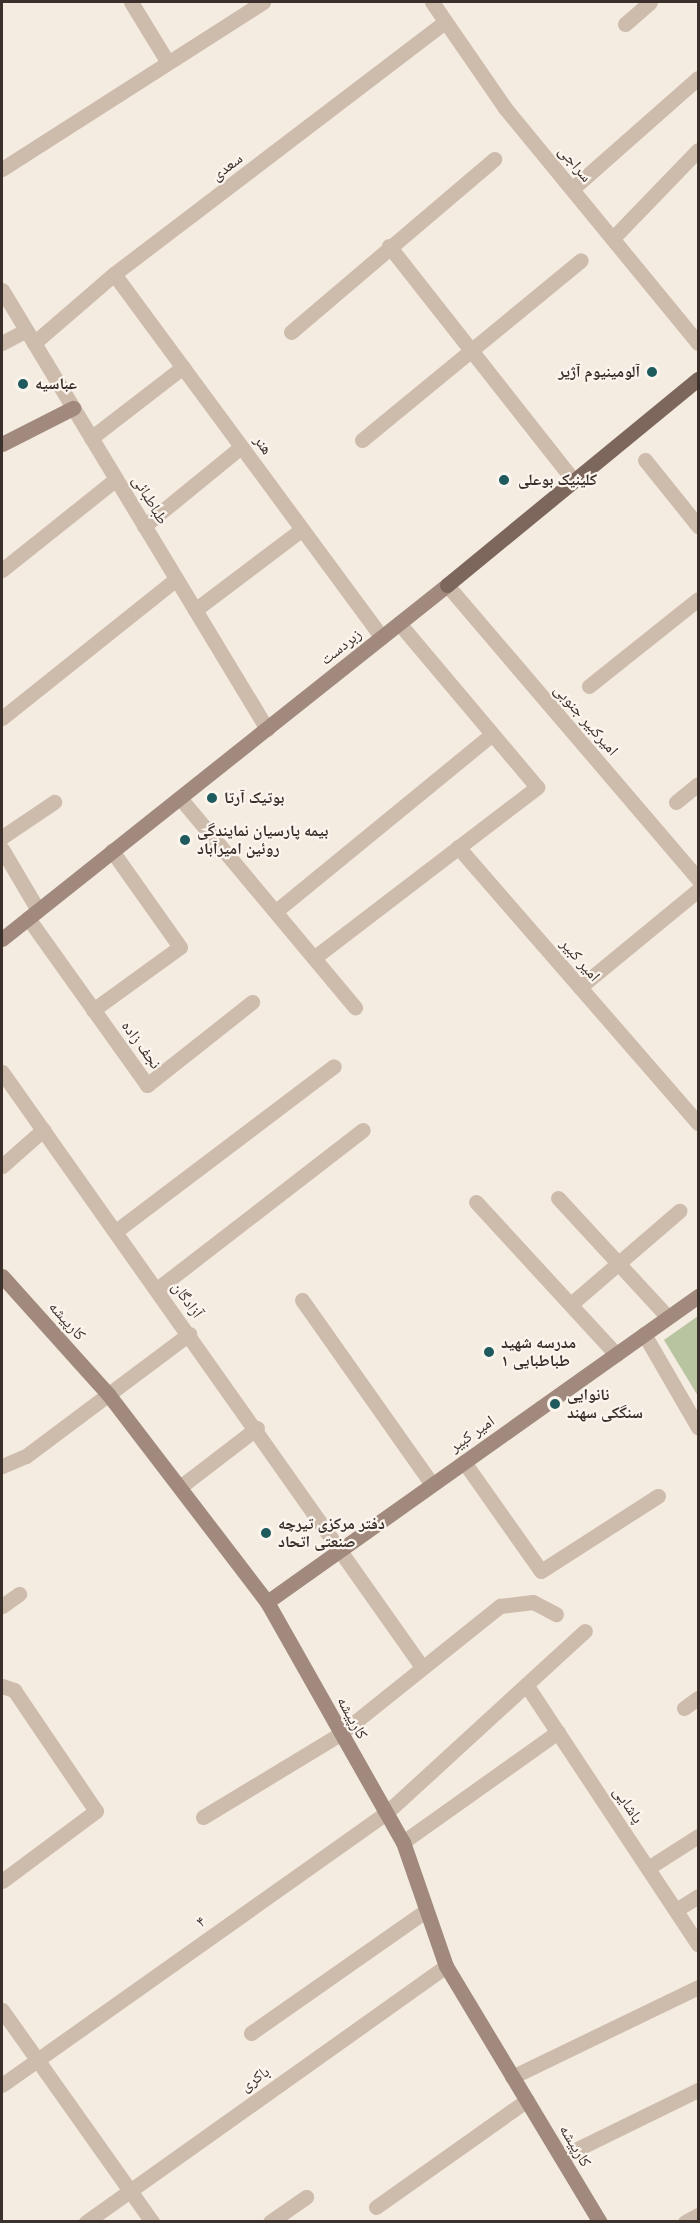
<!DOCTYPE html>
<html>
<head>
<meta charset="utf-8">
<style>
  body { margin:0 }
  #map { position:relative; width:700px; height:2223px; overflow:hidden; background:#f4ebe1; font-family:Karla,"Noto Naskh Arabic",sans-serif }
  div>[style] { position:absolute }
  .green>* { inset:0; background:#b8c4a0 }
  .minor>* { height:15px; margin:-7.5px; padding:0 7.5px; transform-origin:7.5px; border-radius:7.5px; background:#cdbbac }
  .tertiary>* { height:15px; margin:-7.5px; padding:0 7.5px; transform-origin:7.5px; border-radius:7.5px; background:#cdbbac }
  .secondary>* { height:15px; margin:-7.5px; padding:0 7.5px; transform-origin:7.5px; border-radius:7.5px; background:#a18a7d }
  .primary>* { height:15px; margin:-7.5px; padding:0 7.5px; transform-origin:7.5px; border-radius:7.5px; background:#7d675c }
  .dots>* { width:16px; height:16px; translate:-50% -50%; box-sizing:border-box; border:3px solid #fbf5ee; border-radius:50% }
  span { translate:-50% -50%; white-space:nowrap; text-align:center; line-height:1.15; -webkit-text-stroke:4.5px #fbf5ee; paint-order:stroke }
  .street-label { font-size:16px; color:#3b302b }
  .poi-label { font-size:16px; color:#3b302b; font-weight:700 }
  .right { translate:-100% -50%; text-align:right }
  .left { translate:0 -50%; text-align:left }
  .frame { position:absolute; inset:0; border:3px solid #3b302b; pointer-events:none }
</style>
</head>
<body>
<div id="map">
  <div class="green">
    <i style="clip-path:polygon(698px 1316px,698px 1396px,664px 1340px)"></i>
  </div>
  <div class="minor">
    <i style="left:131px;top:2px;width:69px;rotate:58.6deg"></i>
    <i style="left:625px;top:24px;width:33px;rotate:-41deg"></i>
    <i style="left:2px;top:169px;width:310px;rotate:-32.6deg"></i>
    <i style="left:572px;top:189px;width:168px;rotate:-41.4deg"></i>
    <i style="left:613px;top:238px;width:122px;rotate:-46deg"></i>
    <i style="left:389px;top:246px;width:299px;rotate:51.8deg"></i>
    <i style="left:114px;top:274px;width:451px;rotate:53.6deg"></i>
    <i style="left:291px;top:332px;width:267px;rotate:-40.4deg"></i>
    <i style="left:2px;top:343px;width:27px;rotate:-28deg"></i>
    <i style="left:34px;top:343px;width:106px;rotate:-40.8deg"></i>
    <i style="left:114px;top:274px;width:416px;rotate:-37.3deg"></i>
    <i style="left:91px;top:438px;width:116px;rotate:-37.7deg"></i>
    <i style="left:362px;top:440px;width:283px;rotate:-39.4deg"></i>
    <i style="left:645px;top:460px;width:85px;rotate:51.2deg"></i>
    <i style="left:144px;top:526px;width:125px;rotate:-39.2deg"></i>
    <i style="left:2px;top:570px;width:146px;rotate:-38.6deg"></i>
    <i style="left:447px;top:585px;width:387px;rotate:49.5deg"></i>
    <i style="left:195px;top:610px;width:134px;rotate:-37.1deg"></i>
    <i style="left:589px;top:686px;width:139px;rotate:-38.6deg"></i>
    <i style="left:2px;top:718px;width:223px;rotate:-38.6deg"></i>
    <i style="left:180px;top:798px;width:273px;rotate:50.1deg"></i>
    <i style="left:676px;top:802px;width:28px;rotate:-39deg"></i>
    <i style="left:2px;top:837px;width:63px;rotate:-33.9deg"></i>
    <i style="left:458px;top:847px;width:366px;rotate:49deg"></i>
    <i style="left:2px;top:849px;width:71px;rotate:59.5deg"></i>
    <i style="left:276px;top:911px;width:279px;rotate:-39.3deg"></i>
    <i style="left:28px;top:918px;width:205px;rotate:54.5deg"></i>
    <i style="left:147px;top:1085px;width:134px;rotate:-38.3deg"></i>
    <i style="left:315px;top:957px;width:280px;rotate:-37.4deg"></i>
    <i style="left:537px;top:787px;width:214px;rotate:-130.1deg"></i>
    <i style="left:580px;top:987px;width:153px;rotate:-39.4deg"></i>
    <i style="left:93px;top:1010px;width:107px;rotate:-35.9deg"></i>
    <i style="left:180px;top:947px;width:118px;rotate:-125.3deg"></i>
    <i style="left:2px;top:1072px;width:728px;rotate:54.78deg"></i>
    <i style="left:2px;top:1166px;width:55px;rotate:-41.3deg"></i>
    <i style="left:558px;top:1198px;width:162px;rotate:47.3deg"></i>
    <i style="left:476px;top:1202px;width:207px;rotate:47.4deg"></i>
    <i style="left:116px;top:1231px;width:273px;rotate:-37.1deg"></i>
    <i style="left:157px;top:1289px;width:260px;rotate:-37.7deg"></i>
    <i style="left:302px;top:1300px;width:225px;rotate:54.8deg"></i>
    <i style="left:571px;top:1304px;width:143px;rotate:-40.7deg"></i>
    <i style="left:644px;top:1334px;width:108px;rotate:59.9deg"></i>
    <i style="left:464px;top:1462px;width:133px;rotate:54.8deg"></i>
    <i style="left:541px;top:1571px;width:139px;rotate:-32.7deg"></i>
    <i style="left:2px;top:1466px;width:26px;rotate:-23deg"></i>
    <i style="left:26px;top:1456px;width:204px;rotate:-36.8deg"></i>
    <i style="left:180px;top:1487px;width:97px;rotate:-37.5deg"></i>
    <i style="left:2px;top:1606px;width:21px;rotate:-35deg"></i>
    <i style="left:2px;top:1686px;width:13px;rotate:18deg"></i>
    <i style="left:14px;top:1690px;width:146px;rotate:55.9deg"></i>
    <i style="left:96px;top:1811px;width:117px;rotate:143.3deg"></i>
    <i style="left:527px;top:1686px;width:310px;rotate:56.5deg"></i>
    <i style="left:684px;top:1708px;width:17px;rotate:-36deg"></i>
    <i style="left:203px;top:1817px;width:160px;rotate:-31.2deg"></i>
    <i style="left:340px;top:1734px;width:205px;rotate:-38.7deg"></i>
    <i style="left:500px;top:1606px;width:33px;rotate:-7deg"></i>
    <i style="left:533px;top:1602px;width:26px;rotate:28deg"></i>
    <i style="left:403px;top:1842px;width:190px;rotate:-35.4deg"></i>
    <i style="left:648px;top:1868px;width:59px;rotate:-32.6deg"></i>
    <i style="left:676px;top:1910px;width:26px;rotate:-32deg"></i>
    <i style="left:2px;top:2010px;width:260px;rotate:54.7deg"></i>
    <i style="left:251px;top:2033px;width:213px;rotate:-35deg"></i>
    <i style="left:512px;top:2077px;width:207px;rotate:-25.8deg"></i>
    <i style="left:2px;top:2085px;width:469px;rotate:-35.3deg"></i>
    <i style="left:385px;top:1814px;width:271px;rotate:-42.5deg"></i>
    <i style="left:561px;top:2157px;width:153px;rotate:-26.1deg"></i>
    <i style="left:376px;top:2207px;width:185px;rotate:-35.3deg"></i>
    <i style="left:270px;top:2222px;width:44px;rotate:-34.8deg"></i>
    <i style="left:685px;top:2222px;width:15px;rotate:-28deg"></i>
  </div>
  <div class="tertiary">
    <i style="left:432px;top:2px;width:129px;rotate:55.4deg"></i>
    <i style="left:505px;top:108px;width:304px;rotate:50.6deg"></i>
    <i style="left:2px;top:290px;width:513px;rotate:58.88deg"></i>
    <i style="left:86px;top:2222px;width:442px;rotate:-35.4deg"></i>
  </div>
  <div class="secondary">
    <i style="left:2px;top:444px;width:80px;rotate:-26.9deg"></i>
    <i style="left:2px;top:939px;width:569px;rotate:-38.5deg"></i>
    <i style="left:2px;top:1276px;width:159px;rotate:48.1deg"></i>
    <i style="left:108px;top:1394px;width:262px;rotate:52.6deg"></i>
    <i style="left:267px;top:1602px;width:276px;rotate:60.5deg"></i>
    <i style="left:403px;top:1842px;width:131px;rotate:70.9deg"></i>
    <i style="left:446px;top:1966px;width:299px;rotate:59deg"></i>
    <i style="left:267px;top:1602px;width:529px;rotate:-35.37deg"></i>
  </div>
  <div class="primary">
    <i style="left:447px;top:585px;width:325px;rotate:-39.4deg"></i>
  </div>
  <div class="dots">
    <i style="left:652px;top:372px;background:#1f5a5e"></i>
    <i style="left:23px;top:384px;background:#1f5a5e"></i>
    <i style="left:504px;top:480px;background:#1f5a5e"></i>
    <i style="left:212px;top:798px;background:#1f5a5e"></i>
    <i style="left:185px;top:840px;background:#1f5a5e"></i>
    <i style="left:489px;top:1352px;background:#1f5a5e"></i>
    <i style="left:555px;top:1404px;background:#1f5a5e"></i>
    <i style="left:266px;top:1533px;background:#1f5a5e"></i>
  </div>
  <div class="street-label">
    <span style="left:575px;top:164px;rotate:50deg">سراجی</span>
    <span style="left:227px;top:167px;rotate:-37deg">سعدی</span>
    <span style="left:263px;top:445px;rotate:54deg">هنر</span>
    <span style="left:150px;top:500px;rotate:59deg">طباطبائی</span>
    <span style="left:341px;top:647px;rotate:-39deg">زبردست</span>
    <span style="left:586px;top:720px;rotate:49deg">امیرکبیر جنوبی</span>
    <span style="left:580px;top:960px;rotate:49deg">امیر کبیر</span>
    <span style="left:141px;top:1045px;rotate:54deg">نجف زاده</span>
    <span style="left:187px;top:1300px;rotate:54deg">آزادگان</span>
    <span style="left:67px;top:1321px;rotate:48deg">کارپیشه</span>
    <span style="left:472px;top:1434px;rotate:-35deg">امیر کبیر</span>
    <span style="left:352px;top:1718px;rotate:61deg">کارپیشه</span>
    <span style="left:628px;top:1805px;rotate:56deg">پاشایی</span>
    <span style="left:201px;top:1922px;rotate:-35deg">۴</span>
    <span style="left:255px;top:2079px;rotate:-35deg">باکری</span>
    <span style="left:575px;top:2146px;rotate:59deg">کارپیشه</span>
  </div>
  <div class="poi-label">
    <span class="right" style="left:640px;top:372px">آلومینیوم آژیر</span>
    <span class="left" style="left:35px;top:384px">عباسیه</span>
    <span class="left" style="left:518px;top:480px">کلینیک بوعلی</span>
    <span class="left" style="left:224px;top:798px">بوتیک آرتا</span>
    <span class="left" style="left:197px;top:840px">بیمه پارسیان نمایندگی<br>روئین امیرآباد</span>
    <span class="left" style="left:501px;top:1352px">مدرسه شهید<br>طباطبایی ۱</span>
    <span class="left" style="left:567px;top:1404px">نانوایی<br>سنگکی سهند</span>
    <span class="left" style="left:278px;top:1533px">دفتر مرکزی تیرچه<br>صنعتی اتحاد</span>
  </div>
  <div class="frame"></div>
</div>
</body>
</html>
